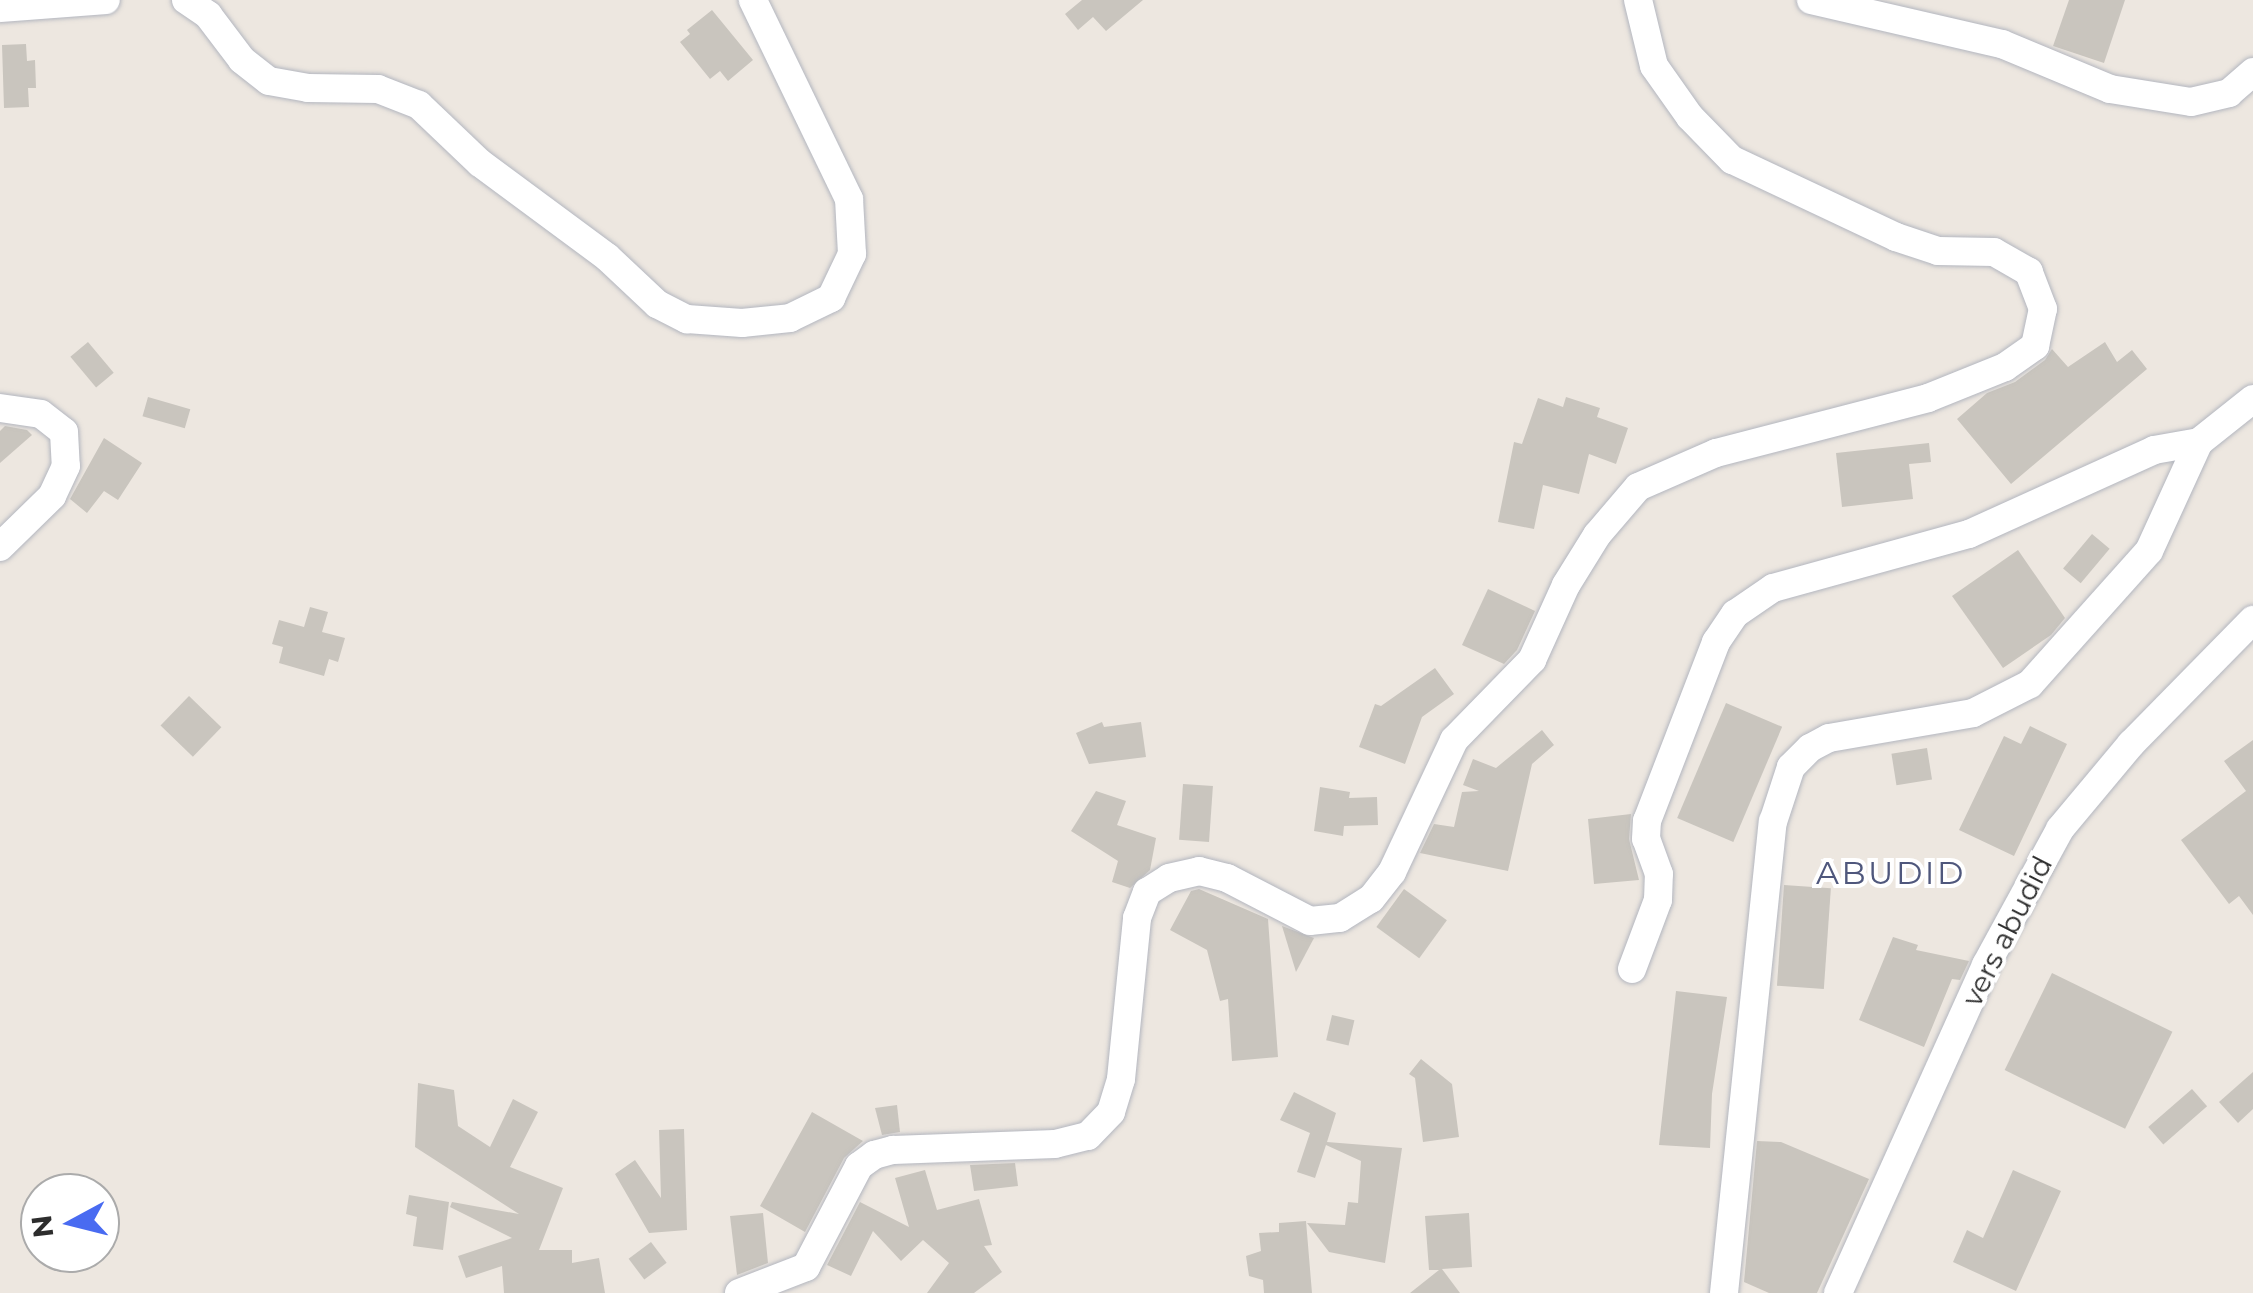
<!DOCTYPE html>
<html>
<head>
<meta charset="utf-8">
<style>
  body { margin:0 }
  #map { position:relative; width:2253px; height:1293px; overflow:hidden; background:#ede7e0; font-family:Montserrat,sans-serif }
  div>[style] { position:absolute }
  .building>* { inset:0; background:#c9c5be; transform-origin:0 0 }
  .roads { filter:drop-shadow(0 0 2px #b3b6bf) drop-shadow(0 0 2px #b3b6bf) }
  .minor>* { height:28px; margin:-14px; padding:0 14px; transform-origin:14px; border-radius:14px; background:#fff }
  span { translate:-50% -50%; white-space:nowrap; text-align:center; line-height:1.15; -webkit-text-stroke:8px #fff; paint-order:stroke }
  .street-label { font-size:28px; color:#2d2d2d }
  .quarter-label { font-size:32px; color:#4f577c; letter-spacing:2.5px }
  .north { position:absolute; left:20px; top:1173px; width:100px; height:100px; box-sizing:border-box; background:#fff; border:2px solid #ababab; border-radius:50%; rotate:263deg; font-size:28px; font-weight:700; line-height:40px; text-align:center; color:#2d2d2d }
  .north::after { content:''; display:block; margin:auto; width:35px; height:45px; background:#496bf1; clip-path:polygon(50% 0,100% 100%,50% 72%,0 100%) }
</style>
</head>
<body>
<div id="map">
  <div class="building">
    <i style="clip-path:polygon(1082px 0,1143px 0,1106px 31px,1093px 17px,1078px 30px,1065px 14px)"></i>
    <i style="clip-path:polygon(2069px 0,2125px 0,2104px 63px,2053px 46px)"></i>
    <i style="clip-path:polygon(712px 10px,753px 60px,728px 81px,720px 71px,710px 79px,680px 42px,690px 34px,687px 30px)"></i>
    <i style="clip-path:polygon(26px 44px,27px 61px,35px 60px,36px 88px,28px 88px,29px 107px,4px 108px,2px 45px)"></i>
    <i style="left:88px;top:342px;width:40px;height:23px;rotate:50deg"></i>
    <i style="clip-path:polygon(2105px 342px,2117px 362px,2132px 350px,2147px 369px,2011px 484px,1957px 419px,1987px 393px,2015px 382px,2045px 360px,2052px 349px,2068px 367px)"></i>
    <i style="left:148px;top:397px;width:44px;height:20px;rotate:16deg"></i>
    <i style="clip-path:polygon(1566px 397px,1600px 408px,1597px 417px,1628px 428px,1616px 464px,1589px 454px,1579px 494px,1543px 485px,1534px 529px,1498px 522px,1514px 442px,1522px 444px,1538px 398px,1563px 407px)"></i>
    <i style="clip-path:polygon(5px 426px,27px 430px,32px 435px,0 463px,0 431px)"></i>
    <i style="clip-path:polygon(104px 438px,142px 463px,118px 500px,104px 491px,87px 513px,70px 499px)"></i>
    <i style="clip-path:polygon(1929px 443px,1931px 462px,1909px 464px,1913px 499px,1842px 507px,1836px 453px)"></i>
    <i style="left:2092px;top:534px;width:23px;height:45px;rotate:40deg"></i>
    <i style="clip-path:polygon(2018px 550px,2065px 618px,2051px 635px,2003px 668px,1952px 596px)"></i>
    <i style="clip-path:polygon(1488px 589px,1535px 611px,1517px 650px,1504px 664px,1462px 645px)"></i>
    <i style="clip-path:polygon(310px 607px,328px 612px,322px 632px,345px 638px,338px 662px,329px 659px,324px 676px,279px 663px,283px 647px,272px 644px,279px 620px,304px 627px)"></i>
    <i style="clip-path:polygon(1435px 668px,1454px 694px,1422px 717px,1405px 764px,1359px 747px,1375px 704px,1381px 706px)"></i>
    <i style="left:189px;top:696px;width:45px;height:41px;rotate:44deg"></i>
    <i style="left:1726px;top:703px;width:61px;height:125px;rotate:23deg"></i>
    <i style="clip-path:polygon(1102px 722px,1104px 727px,1141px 722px,1146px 757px,1089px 764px,1076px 733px)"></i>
    <i style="clip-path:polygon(2030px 726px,2067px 744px,2014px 856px,1959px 830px,2004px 736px,2021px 744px)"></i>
    <i style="clip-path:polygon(1542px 730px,1554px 745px,1532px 764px,1508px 871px,1420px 853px,1434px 824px,1454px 827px,1462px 792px,1479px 791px,1463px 785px,1473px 759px,1496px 768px)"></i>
    <i style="clip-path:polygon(2253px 740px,2253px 915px,2239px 896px,2229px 904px,2181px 840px,2246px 791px,2224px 761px)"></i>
    <i style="left:1927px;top:748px;width:32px;height:36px;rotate:81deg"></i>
    <i style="left:1183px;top:784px;width:30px;height:56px;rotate:4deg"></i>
    <i style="clip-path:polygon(1320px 787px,1350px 792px,1349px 798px,1377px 797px,1378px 825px,1344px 826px,1343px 836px,1314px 831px)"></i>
    <i style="clip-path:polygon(1096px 791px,1126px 801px,1117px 825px,1156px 838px,1150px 870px,1130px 888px,1112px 882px,1118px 861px,1071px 831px)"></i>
    <i style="clip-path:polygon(1631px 814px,1629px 839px,1639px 880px,1594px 884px,1588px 819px)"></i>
    <i style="left:1784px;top:885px;width:47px;height:101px;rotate:4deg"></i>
    <i style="clip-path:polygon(1199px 889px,1268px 919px,1278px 1057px,1232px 1061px,1228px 999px,1220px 1001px,1207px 950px,1170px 930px,1191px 891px)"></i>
    <i style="left:1404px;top:889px;width:53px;height:47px;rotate:36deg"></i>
    <i style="clip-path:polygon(1282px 926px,1314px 938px,1296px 972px)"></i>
    <i style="clip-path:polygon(1893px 937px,1918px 945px,1916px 950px,1969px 961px,1960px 980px,1952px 979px,1924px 1047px,1859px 1020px)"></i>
    <i style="left:2052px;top:973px;width:134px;height:108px;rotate:26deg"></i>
    <i style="clip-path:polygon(1676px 991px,1727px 997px,1712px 1094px,1710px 1148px,1659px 1145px)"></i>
    <i style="left:1332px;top:1015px;width:23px;height:26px;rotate:13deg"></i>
    <i style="clip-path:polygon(1421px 1059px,1452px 1084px,1459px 1137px,1423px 1142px,1415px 1078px,1409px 1074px)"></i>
    <i style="clip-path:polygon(2253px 1072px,2253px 1109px,2238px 1123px,2219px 1102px)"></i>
    <i style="clip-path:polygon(418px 1083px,454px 1090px,458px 1126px,490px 1147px,513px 1099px,538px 1112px,510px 1167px,563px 1188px,539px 1250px,572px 1250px,572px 1263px,599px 1258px,605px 1293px,504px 1293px,502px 1266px,466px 1278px,458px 1256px,512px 1238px,450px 1207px,452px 1202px,519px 1214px,415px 1147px)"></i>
    <i style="left:2192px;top:1089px;width:23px;height:58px;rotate:49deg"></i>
    <i style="clip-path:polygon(1294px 1092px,1336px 1113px,1327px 1142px,1402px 1148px,1385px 1263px,1329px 1252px,1307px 1223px,1345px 1225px,1348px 1202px,1358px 1203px,1361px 1161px,1326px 1145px,1315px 1178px,1297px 1172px,1310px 1133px,1280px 1120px)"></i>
    <i style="clip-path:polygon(897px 1105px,900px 1132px,882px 1135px,875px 1108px)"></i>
    <i style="clip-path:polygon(812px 1112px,863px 1141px,844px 1158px,805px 1232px,760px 1206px)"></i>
    <i style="clip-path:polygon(684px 1129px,687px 1230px,649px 1233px,615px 1174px,635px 1160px,661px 1198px,659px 1130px)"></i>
    <i style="clip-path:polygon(1757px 1141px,1781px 1142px,1869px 1179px,1817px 1293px,1769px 1293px,1744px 1282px)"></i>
    <i style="clip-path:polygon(1015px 1163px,1018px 1186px,974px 1191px,970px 1165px)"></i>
    <i style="clip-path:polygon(925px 1170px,937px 1210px,979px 1199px,992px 1245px,984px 1246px,1002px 1272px,974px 1293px,927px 1293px,949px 1263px,923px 1240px,901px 1261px,873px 1231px,851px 1276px,827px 1265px,860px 1202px,909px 1227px,895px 1178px)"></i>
    <i style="clip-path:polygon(2013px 1170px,2061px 1191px,2016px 1291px,1953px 1262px,1967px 1230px,1983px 1238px)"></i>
    <i style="clip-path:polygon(409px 1195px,449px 1202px,443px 1250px,413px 1246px,417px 1217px,406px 1214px)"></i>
    <i style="clip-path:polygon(763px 1213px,768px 1263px,737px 1275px,730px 1216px)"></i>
    <i style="clip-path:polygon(1469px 1213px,1472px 1267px,1442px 1269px,1460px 1293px,1410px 1293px,1439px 1270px,1429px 1270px,1425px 1216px)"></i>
    <i style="clip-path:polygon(1306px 1221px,1312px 1293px,1264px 1293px,1263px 1280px,1249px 1276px,1246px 1256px,1261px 1251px,1259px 1233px,1279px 1232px,1279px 1223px)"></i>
    <i style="left:651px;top:1242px;width:26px;height:28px;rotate:53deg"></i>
  </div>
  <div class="roads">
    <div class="minor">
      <i style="left:186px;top:0;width:27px;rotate:34deg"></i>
      <i style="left:208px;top:15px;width:56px;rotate:52.9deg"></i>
      <i style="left:242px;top:60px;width:34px;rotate:38deg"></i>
      <i style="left:269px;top:81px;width:40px;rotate:10deg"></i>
      <i style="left:308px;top:88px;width:70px;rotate:0.8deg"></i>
      <i style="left:378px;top:89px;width:44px;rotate:21.3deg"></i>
      <i style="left:419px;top:105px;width:84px;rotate:43.6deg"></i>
      <i style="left:480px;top:163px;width:158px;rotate:36.5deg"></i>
      <i style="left:607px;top:257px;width:69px;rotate:43.2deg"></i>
      <i style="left:657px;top:304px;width:34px;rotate:27deg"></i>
      <i style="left:687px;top:319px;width:55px;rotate:4.2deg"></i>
      <i style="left:742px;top:323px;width:48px;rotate:-5.9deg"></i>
      <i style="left:790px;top:318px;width:46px;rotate:-26deg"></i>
      <i style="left:831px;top:298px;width:49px;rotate:-64.5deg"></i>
      <i style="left:852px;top:254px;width:55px;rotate:-93.1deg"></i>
      <i style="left:849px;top:199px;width:221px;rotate:-115.8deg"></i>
      <i style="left:1811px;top:0;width:196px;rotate:13deg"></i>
      <i style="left:2002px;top:44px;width:117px;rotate:22.6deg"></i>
      <i style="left:2110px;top:89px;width:82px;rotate:9.1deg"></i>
      <i style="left:2191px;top:102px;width:39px;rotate:-13deg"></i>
      <i style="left:2229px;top:93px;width:32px;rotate:-41deg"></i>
      <i style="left:0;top:8px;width:106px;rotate:-4.3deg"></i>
      <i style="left:0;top:408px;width:41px;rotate:8.3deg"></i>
      <i style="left:41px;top:414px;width:29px;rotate:38deg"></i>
      <i style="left:64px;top:432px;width:34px;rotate:87deg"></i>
      <i style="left:66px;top:466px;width:33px;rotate:115deg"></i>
      <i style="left:52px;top:496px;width:73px;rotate:135.6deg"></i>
      <i style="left:1632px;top:969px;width:74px;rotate:-69.4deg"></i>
      <i style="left:1658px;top:900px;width:26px;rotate:-88deg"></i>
      <i style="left:1659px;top:874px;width:37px;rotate:-110deg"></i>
      <i style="left:1646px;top:839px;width:18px;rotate:-87deg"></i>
      <i style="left:1647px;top:821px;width:192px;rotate:-68.9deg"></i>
      <i style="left:1716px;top:642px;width:34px;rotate:-56deg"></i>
      <i style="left:1735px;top:614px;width:46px;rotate:-34.4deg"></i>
      <i style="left:1773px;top:588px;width:203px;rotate:-15.4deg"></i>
      <i style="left:1969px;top:534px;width:203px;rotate:-24.4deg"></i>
      <i style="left:2154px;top:450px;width:46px;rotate:-10.1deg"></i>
      <i style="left:739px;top:1293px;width:72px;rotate:-21.2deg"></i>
      <i style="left:806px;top:1267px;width:114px;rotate:-62.3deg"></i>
      <i style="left:859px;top:1166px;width:19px;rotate:-36deg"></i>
      <i style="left:874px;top:1155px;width:20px;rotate:-15deg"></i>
      <i style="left:893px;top:1150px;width:162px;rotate:-2.1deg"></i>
      <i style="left:1055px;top:1144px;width:34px;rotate:-14deg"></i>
      <i style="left:1088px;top:1136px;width:33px;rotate:-46deg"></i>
      <i style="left:1111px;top:1112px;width:34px;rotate:-73deg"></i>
      <i style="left:1121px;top:1079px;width:162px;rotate:-84.3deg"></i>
      <i style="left:1137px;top:918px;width:28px;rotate:-69deg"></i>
      <i style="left:1147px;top:892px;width:26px;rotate:-32deg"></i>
      <i style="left:1169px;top:878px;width:31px;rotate:-13deg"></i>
      <i style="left:1199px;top:871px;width:29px;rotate:14deg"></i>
      <i style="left:1227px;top:878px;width:93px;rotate:27.4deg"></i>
      <i style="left:1310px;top:921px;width:30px;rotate:-6deg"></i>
      <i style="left:1340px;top:918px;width:36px;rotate:-32deg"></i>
      <i style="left:1371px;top:899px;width:34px;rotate:-52deg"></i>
      <i style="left:1392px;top:872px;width:146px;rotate:-64.8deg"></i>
      <i style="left:1454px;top:740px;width:112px;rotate:-45.7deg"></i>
      <i style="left:1532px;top:660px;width:82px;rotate:-65.6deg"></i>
      <i style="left:1566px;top:585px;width:59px;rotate:-58.2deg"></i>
      <i style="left:1597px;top:535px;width:63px;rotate:-49.5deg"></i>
      <i style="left:1638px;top:487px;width:85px;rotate:-23.6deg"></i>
      <i style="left:1716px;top:453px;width:219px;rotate:-14.5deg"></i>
      <i style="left:1928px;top:398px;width:83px;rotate:-21.9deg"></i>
      <i style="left:2005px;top:367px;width:37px;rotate:-35deg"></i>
      <i style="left:2035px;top:346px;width:38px;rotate:-78deg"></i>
      <i style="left:2043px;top:309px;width:40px;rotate:-111deg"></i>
      <i style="left:2029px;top:272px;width:40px;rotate:-150.3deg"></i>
      <i style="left:1994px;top:252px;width:56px;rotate:-179deg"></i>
      <i style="left:1938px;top:251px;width:44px;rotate:-161.6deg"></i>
      <i style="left:1896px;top:237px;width:181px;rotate:-154.8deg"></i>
      <i style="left:1732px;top:160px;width:60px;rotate:-134.3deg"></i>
      <i style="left:1690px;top:117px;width:62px;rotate:-125.2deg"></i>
      <i style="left:1654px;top:66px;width:68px;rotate:-103.6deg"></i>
      <i style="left:1724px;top:1293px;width:474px;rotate:-84.1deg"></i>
      <i style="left:1773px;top:822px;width:58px;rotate:-71.9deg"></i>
      <i style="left:1791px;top:767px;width:27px;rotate:-45deg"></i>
      <i style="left:1810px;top:748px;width:21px;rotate:-28deg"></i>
      <i style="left:1829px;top:738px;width:146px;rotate:-9.8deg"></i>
      <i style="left:1973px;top:713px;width:64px;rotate:-27deg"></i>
      <i style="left:2030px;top:684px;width:178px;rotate:-48.2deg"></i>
      <i style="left:2149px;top:551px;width:120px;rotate:-65.4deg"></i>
      <i style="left:2199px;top:442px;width:69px;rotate:-38.5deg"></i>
      <i style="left:1838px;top:1293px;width:360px;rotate:-65.7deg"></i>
      <i style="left:1986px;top:965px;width:155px;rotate:-61.4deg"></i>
      <i style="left:2060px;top:829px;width:111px;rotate:-50.1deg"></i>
      <i style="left:2131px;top:744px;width:174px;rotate:-45.5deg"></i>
    </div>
  </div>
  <div class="street-label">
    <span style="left:2007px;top:931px;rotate:-63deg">vers abudid</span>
  </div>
  <div class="quarter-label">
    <span style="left:1891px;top:873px">ABUDID</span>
  </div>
  <div class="north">N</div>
</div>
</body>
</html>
